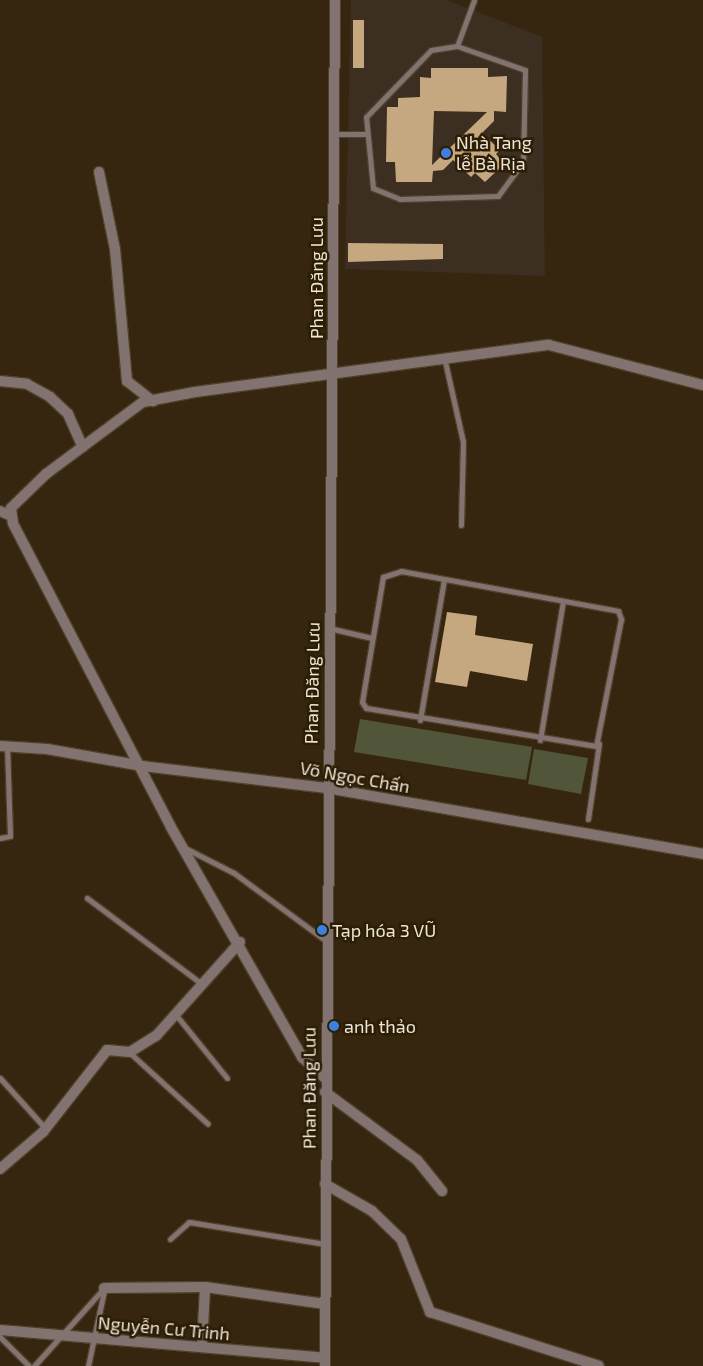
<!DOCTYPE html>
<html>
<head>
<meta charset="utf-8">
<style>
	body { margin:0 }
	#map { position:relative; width:703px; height:1366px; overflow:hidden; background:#36260f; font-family:"Exo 2",sans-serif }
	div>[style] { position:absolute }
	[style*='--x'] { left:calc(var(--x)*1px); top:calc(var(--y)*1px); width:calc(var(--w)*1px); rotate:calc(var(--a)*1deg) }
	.commercial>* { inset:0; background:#3c2e21 }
	.green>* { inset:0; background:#51553a }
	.building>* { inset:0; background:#c5a87f }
	.roads { filter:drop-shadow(1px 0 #50412b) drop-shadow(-1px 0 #50412b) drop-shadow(0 1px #50412b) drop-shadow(0 -1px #50412b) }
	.service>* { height:5px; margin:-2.5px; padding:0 2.5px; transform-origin:2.5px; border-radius:2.5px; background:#827370 }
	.minor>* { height:10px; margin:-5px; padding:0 5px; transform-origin:5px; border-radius:5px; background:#827370 }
	.tertiary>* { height:10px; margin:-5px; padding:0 5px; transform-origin:5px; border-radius:5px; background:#827370 }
	.dots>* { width:14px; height:14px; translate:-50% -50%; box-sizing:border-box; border:2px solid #2c1d05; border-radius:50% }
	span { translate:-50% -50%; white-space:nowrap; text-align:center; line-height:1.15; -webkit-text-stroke:5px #2c1d05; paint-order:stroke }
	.poi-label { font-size:18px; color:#efe5d7 }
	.left { translate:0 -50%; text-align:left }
	.street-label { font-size:18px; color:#efe5d7 }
</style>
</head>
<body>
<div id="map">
	<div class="commercial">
		<i style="clip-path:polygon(351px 0,447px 0,542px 37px,545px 276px,345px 269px)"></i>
	</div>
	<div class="green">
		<i style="clip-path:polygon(360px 719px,532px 747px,526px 780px,354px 752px)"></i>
		<i style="clip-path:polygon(534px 749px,588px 758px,581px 794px,528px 784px)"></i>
	</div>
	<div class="building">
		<i style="clip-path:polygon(353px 20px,364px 20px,364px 68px,353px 68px)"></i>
		<i style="clip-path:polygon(evenodd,431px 68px,488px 68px,488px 77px,507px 76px,506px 112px,494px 111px,494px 121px,482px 133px,500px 150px,496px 154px,504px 164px,485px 182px,475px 173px,471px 177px,453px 160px,443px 170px,433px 171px,432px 182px,396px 182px,395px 162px,386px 162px,387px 107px,398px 107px,398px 98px,420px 97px,420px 77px,431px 78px,431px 68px,434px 111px,487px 112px,432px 165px,434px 111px)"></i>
		<i style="clip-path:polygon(348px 243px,443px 244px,443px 259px,348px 262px)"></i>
		<i style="clip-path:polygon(447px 612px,477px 616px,475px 635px,533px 644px,527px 681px,470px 671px,467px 687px,435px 682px)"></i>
	</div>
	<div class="roads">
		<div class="service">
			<i style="--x:457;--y:46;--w:72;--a:19.4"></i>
			<i style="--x:525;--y:70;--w:92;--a:91.2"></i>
			<i style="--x:523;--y:162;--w:42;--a:126.3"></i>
			<i style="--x:498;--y:196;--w:98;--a:178.2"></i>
			<i style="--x:400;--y:199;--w:29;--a:-158"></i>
			<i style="--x:373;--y:188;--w:71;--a:-95.6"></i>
			<i style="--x:366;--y:117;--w:93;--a:-45.9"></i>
			<i style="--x:431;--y:50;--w:26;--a:-9"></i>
			<i style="--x:457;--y:46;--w:49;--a:-69.7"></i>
			<i style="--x:334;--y:134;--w:33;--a:0"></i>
			<i style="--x:444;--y:357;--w:87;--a:77.4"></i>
			<i style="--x:463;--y:442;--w:83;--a:91.4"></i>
			<i style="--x:401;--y:571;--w:221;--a:10.4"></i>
			<i style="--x:618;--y:611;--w:9;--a:69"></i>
			<i style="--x:621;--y:619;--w:129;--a:101.1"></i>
			<i style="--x:596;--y:746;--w:233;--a:-170.6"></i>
			<i style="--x:366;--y:708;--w:7;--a:-124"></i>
			<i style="--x:362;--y:702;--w:127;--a:-80.5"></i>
			<i style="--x:383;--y:577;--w:19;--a:-18"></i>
			<i style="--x:329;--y:628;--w:44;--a:13.1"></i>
			<i style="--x:420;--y:720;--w:143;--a:-80.3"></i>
			<i style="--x:540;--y:740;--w:141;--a:-80.6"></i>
			<i style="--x:588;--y:819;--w:76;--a:-81.7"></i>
			<i style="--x:0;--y:838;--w:10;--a:-11"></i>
			<i style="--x:10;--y:836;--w:90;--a:-91.9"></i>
			<i style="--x:185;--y:848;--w:55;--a:27"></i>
			<i style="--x:234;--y:873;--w:113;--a:36.4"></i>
			<i style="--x:87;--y:898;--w:144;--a:36.8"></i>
			<i style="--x:176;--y:1015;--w:81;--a:51"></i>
			<i style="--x:130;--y:1053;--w:105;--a:42.3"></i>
			<i style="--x:0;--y:1078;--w:67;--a:48"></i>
			<i style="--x:170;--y:1239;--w:25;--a:-42"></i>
			<i style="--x:189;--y:1222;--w:138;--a:9.2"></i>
			<i style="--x:0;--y:1337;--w:41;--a:45"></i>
			<i style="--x:34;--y:1366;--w:105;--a:-48.1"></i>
			<i style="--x:88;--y:1366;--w:77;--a:-78"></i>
		</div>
		<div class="minor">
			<i style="--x:99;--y:172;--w:79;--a:78.3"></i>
			<i style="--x:115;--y:249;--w:133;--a:84.8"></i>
			<i style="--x:127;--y:381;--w:33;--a:38"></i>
			<i style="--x:0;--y:381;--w:27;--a:6"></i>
			<i style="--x:27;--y:384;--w:26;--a:29"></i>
			<i style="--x:50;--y:397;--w:25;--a:43"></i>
			<i style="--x:68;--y:414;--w:36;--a:66"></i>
			<i style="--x:0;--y:511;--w:13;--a:23"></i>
			<i style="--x:325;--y:1078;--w:31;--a:-138"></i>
			<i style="--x:302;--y:1057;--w:265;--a:-119.7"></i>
			<i style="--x:171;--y:827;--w:343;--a:-117.5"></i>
			<i style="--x:13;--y:523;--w:15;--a:-98"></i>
			<i style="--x:11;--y:508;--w:49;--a:-44.2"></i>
			<i style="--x:46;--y:474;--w:121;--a:-36.6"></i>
			<i style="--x:143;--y:402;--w:53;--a:-10.9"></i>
			<i style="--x:195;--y:392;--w:357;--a:-7.6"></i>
			<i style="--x:549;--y:345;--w:159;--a:14.6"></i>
			<i style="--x:325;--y:1092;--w:114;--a:36.5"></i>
			<i style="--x:417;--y:1160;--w:40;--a:51"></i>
			<i style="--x:0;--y:1169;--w:57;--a:-40.7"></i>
			<i style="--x:43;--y:1132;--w:104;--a:-52"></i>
			<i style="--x:107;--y:1050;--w:23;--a:5"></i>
			<i style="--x:130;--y:1052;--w:31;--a:-32"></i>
			<i style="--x:156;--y:1036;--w:126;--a:-48.2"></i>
			<i style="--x:325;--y:1184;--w:54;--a:29.9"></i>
			<i style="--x:372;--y:1211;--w:40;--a:44"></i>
			<i style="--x:401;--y:1239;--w:79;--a:68.3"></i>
			<i style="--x:430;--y:1312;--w:177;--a:17.7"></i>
			<i style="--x:104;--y:1288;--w:101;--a:-0.6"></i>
			<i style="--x:205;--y:1287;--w:121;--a:8.1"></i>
			<i style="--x:0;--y:1330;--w:326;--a:4.9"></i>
			<i style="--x:202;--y:1347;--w:60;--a:-87.1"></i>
		</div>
		<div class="tertiary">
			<i style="--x:0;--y:746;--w:47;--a:3.7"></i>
			<i style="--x:47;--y:749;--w:97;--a:10.1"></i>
			<i style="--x:142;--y:766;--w:185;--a:6.8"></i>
			<i style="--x:326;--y:788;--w:383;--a:9.9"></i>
			<i style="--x:325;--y:1366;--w:1366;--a:-89.58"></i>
		</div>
	</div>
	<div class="dots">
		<i style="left:446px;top:153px;background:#3f7fe0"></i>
		<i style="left:322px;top:930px;background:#3f7fe0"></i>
		<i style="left:334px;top:1026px;background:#3f7fe0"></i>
	</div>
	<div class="poi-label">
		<span class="left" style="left:456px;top:153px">Nhà Tang<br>lễ Bà Rịa</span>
		<span class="left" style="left:332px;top:930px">Tạp hóa 3 VŨ</span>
		<span class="left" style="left:344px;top:1026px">anh thảo</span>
	</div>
	<div class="street-label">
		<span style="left:316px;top:278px;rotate:-90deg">Phan Đăng Lưu</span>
		<span style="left:312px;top:683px;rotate:-89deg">Phan Đăng Lưu</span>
		<span style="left:355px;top:777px;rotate:10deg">Võ Ngọc Chấn</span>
		<span style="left:309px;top:1088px;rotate:-90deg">Phan Đăng Lưu</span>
		<span style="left:164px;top:1328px;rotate:5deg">Nguyễn Cư Trinh</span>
	</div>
</div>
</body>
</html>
